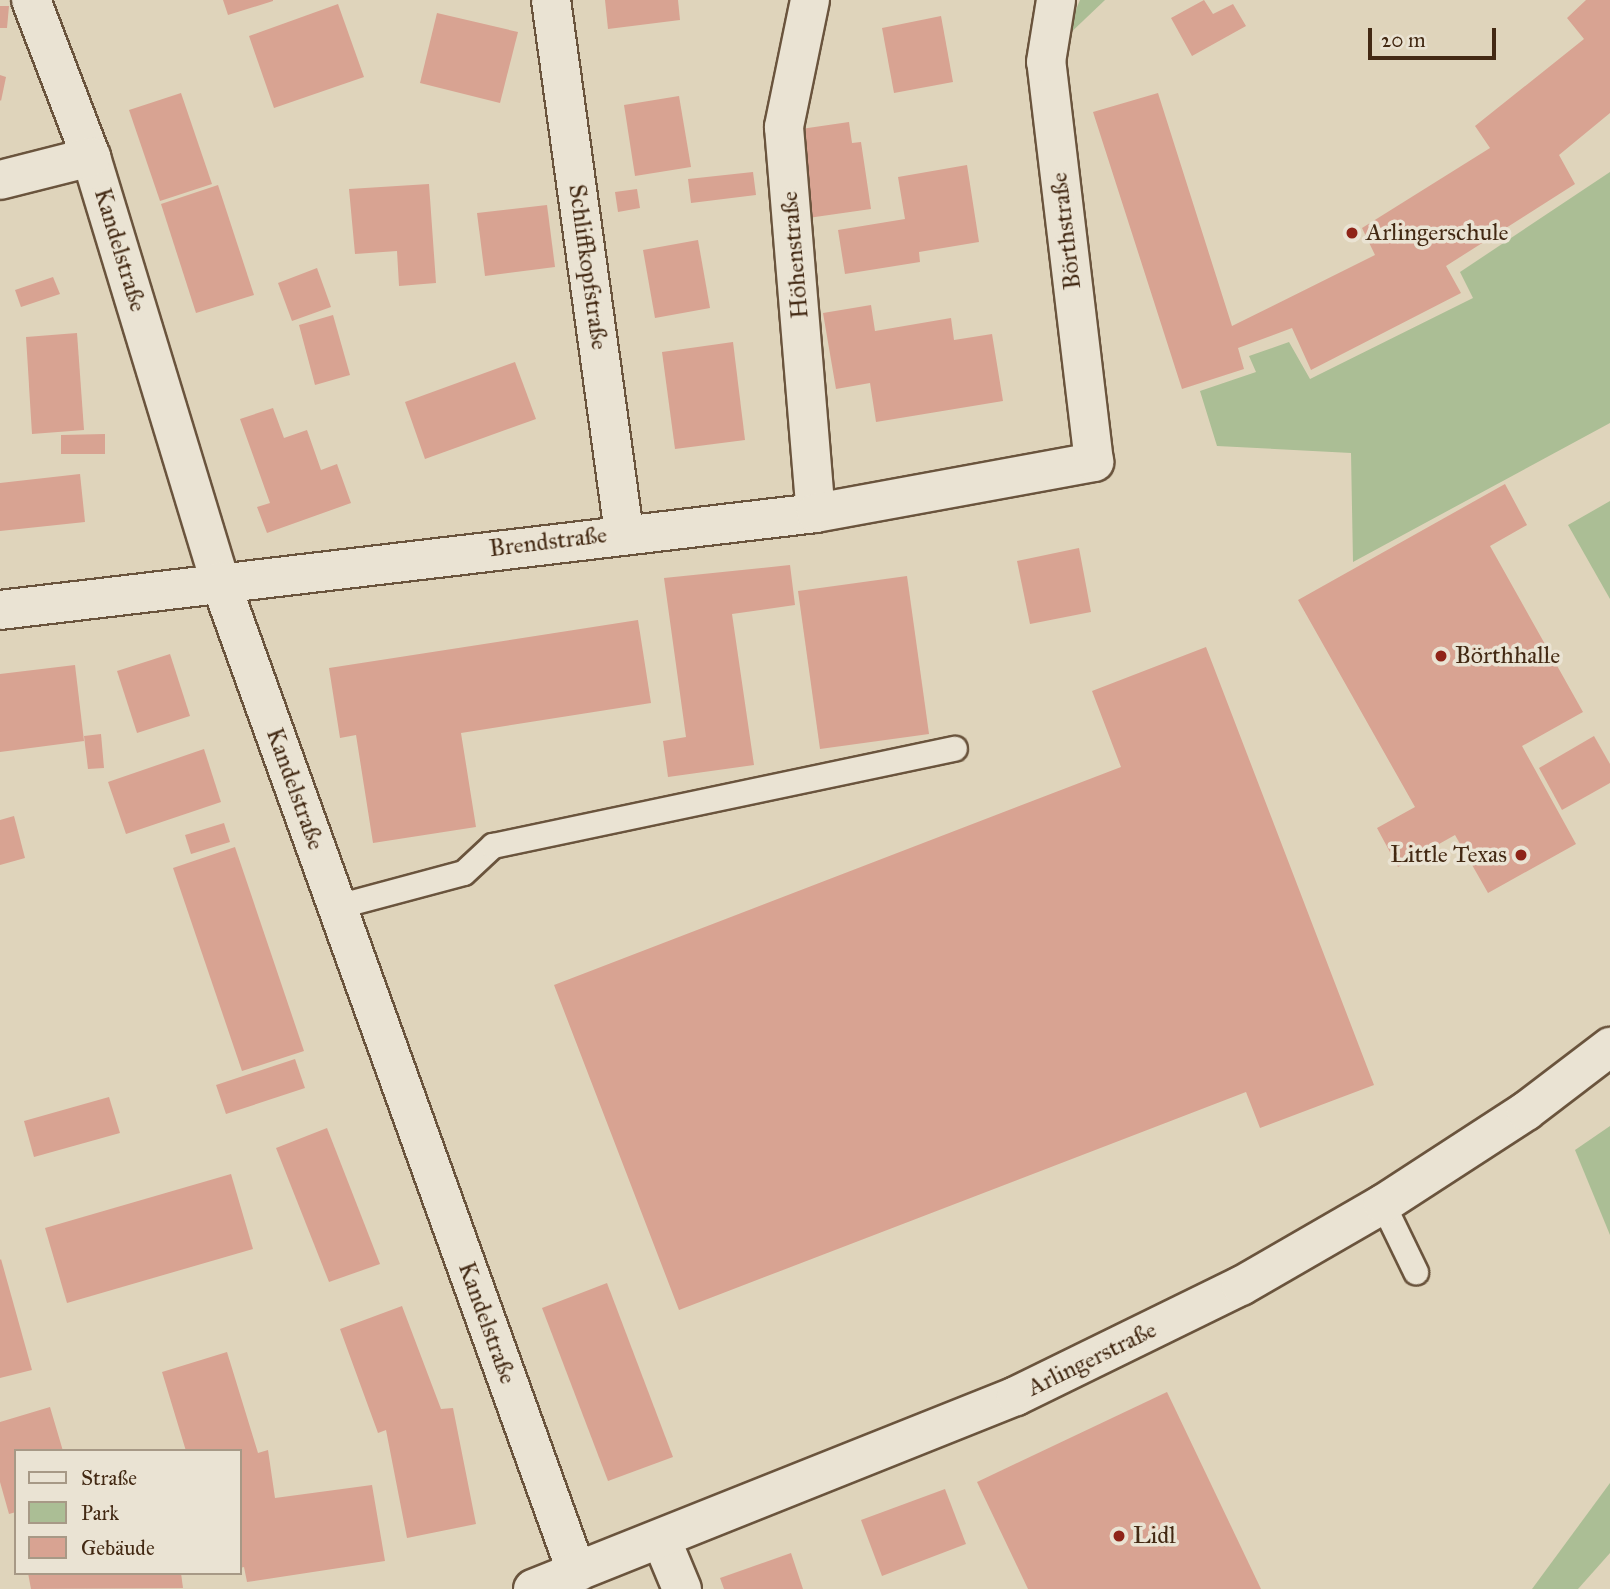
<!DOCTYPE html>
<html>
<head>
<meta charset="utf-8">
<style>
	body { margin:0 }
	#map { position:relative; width:1610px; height:1589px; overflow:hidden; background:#dfd4bb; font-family:"IM FELL Great Primer",serif }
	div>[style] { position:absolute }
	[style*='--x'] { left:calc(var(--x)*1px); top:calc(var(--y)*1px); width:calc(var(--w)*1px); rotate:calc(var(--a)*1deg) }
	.green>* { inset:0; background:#abbe95 }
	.building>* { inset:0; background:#d8a392 }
	.roads { filter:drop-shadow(2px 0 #6a543d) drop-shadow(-2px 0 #6a543d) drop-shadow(0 2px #6a543d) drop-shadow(0 -2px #6a543d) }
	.lane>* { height:24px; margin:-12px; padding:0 12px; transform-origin:12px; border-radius:12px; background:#eae3d3 }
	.street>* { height:38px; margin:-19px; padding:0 19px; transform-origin:19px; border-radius:19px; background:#eae3d3 }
	.secondary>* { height:38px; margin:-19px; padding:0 19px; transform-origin:19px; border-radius:19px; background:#eae3d3 }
	.dots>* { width:19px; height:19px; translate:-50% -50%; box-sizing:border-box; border:4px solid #eae3d3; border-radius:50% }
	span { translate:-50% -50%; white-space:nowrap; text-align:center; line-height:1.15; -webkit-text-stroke:7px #eae3d3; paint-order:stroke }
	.street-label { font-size:24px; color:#432913 }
	.poi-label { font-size:24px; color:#432913 }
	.left { translate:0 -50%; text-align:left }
	.right { translate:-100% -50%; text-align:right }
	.legend { position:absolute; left:14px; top:1449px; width:228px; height:126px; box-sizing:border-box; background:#eae3d3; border:2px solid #a79986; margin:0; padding:9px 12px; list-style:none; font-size:21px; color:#432913 }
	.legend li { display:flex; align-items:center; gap:14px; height:35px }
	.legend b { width:35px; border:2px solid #a79986 }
	.scale { position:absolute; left:1368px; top:28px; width:128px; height:32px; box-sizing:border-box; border:4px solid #432913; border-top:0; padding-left:9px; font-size:21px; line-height:24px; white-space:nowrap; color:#432913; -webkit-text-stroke:5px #eae3d3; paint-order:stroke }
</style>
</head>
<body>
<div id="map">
	<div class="green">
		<i style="clip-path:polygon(1080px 0,1105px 0,1064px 39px)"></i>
		<i style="clip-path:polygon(1610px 172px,1610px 423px,1353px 562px,1351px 453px,1217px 446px,1200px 391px,1256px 372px,1249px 356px,1289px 342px,1310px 379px,1473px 298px,1460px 272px)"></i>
		<i style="clip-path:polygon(1610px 501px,1610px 599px,1568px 525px)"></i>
		<i style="clip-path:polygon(1610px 1126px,1610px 1235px,1575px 1150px)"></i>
		<i style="clip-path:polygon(1610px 1483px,1610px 1553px,1578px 1589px,1532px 1589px)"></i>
	</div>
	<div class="building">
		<i style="clip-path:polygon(223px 0,273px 0,273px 1px,228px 15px)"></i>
		<i style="clip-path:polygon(605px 0,678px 0,680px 20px,608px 29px)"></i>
		<i style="clip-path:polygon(1204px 0,1213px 14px,1233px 4px,1246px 26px,1192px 56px,1171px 18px)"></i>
		<i style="clip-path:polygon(1586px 0,1610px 0,1610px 113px,1559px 155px,1575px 184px,1446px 266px,1461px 293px,1311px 370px,1292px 328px,1238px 348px,1244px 369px,1182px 389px,1093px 112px,1158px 93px,1232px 326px,1375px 255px,1362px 228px,1490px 148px,1475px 126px,1584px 39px,1567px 18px)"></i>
		<i style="clip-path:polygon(338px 4px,364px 77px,274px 108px,249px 36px)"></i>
		<i style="clip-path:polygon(0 6px,9px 6px,7px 28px,0 28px)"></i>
		<i style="clip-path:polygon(437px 13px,518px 32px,500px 103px,420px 83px)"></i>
		<i style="clip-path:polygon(941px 16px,953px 82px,894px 93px,882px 28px)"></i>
		<i style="clip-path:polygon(0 75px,6px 77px,1px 101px,0 100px)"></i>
		<i style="clip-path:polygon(181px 93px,212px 184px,160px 201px,129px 110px)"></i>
		<i style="clip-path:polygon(679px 96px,691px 167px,635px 176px,624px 105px)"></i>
		<i style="clip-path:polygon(849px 122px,852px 143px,861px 142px,871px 209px,808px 218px,801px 129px)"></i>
		<i style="clip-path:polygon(967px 165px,979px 242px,919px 252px,920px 262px,845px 274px,838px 230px,905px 219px,898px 177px)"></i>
		<i style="clip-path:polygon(753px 172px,756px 195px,691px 203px,688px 179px)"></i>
		<i style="clip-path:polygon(429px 184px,436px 283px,399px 286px,397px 251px,355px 254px,349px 189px)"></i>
		<i style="clip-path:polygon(218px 185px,254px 295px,196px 313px,161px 204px)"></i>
		<i style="clip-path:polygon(637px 189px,640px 208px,618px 212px,615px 192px)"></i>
		<i style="clip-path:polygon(547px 205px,555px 267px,485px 276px,477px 213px)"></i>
		<i style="clip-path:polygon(698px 240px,710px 308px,655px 318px,643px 250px)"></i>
		<i style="clip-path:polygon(317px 268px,331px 307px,292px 321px,278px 283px)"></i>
		<i style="clip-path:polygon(53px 277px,60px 294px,21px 307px,15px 290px)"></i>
		<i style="clip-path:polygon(871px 305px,875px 331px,951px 318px,954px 340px,992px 334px,1003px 401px,876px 422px,870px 383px,836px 389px,823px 313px)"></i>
		<i style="clip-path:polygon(333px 315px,350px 375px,315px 385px,299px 325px)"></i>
		<i style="clip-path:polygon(77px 333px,84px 430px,32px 434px,26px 337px)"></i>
		<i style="clip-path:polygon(733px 342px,745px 440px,675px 449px,662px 352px)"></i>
		<i style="clip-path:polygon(515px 362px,536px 419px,425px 459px,405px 402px)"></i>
		<i style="clip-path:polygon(273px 408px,284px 438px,307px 430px,321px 470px,337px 464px,351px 503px,267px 533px,257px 507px,270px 503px,240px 419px)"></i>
		<i style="clip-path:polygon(105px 434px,105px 454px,61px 454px,61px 435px)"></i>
		<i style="clip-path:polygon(80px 474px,85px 522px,0 531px,0 483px)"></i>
		<i style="clip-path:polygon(1505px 484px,1527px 525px,1490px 546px,1583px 712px,1522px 746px,1576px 844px,1488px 893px,1455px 835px,1398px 867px,1377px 828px,1415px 807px,1298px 600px)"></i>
		<i style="clip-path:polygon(1079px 548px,1091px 612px,1030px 624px,1017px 561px)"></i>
		<i style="clip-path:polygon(790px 565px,795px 605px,732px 614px,754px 765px,668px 777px,663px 741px,686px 737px,664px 578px)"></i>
		<i style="clip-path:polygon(907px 576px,929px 734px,820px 749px,798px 591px)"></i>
		<i style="clip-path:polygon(638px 620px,651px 703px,461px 733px,476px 827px,373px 843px,356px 735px,340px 738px,329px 668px)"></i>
		<i style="clip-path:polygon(1206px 647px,1374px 1085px,1260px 1128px,1246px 1092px,679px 1310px,554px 985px,1121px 767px,1092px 691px)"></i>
		<i style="clip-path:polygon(170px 654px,190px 716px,137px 733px,117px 671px)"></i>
		<i style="clip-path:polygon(75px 665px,84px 741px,0 752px,0 674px)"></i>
		<i style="clip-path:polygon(101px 734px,104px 768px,88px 769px,84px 736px)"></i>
		<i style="clip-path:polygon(1594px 736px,1610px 764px,1610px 783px,1562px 810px,1539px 768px)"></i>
		<i style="clip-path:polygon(204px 749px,221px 802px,126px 834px,108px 782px)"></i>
		<i style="clip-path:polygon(14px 816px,25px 858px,0 865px,0 820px)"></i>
		<i style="clip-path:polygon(224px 823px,230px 842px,191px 854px,185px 835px)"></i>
		<i style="clip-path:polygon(235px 847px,304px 1051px,242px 1071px,173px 868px)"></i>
		<i style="clip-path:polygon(295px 1059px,305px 1088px,226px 1114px,216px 1085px)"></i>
		<i style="clip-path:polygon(109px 1097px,120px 1133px,34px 1157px,24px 1121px)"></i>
		<i style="clip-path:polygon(327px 1128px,380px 1264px,329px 1282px,276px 1148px)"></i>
		<i style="clip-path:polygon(231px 1174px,253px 1249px,67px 1303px,45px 1228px)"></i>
		<i style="clip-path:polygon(1px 1259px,32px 1370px,0 1378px,0 1260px)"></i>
		<i style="clip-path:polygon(607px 1283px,673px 1457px,608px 1481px,542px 1308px)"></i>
		<i style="clip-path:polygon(402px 1306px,441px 1409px,453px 1408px,476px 1524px,407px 1538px,386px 1430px,378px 1433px,340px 1329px)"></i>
		<i style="clip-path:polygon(227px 1352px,258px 1453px,268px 1450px,275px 1498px,372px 1485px,385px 1561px,247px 1582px,244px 1567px,240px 1568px,240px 1451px,186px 1451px,162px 1372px)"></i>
		<i style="clip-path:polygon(1167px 1392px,1261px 1589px,1028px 1589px,977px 1482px)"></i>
		<i style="clip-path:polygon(50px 1407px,63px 1451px,16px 1451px,16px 1512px,9px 1514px,0 1482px,0 1422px)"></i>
		<i style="clip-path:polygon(945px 1489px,966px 1544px,882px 1576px,861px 1520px)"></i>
		<i style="clip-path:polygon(791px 1553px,803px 1589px,724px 1589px,720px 1578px)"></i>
		<i style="clip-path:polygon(28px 1573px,181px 1573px,183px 1588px,31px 1589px)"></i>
	</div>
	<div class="roads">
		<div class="lane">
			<i style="--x:337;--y:907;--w:131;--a:-15"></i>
			<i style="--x:464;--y:873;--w:40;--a:-43"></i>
			<i style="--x:493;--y:846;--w:472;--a:-11.9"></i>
			<i style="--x:1383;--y:1204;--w:76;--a:64.1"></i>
		</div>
		<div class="street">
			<i style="--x:31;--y:0;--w:168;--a:69.1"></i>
			<i style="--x:91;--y:157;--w:443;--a:73.1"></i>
			<i style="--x:220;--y:581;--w:1054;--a:70.21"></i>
			<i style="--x:551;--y:0;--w:538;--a:82.2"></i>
			<i style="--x:810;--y:0;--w:130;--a:101.6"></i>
			<i style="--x:784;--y:127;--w:387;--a:85.3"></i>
			<i style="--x:0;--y:180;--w:94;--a:-14.2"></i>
			<i style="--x:0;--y:610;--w:822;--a:-6.78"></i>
			<i style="--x:816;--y:513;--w:283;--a:-10.4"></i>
			<i style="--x:1094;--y:462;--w:403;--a:-96.8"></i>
			<i style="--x:1046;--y:62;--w:63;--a:-80.8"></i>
			<i style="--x:662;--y:1541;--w:52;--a:67.4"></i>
		</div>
		<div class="secondary">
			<i style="--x:533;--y:1589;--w:520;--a:-21.78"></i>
			<i style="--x:1016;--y:1396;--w:250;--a:-26.1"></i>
			<i style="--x:1241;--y:1286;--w:164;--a:-30"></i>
			<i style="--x:1383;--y:1204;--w:171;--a:-33"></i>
			<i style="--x:1526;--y:1111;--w:106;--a:-37.3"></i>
		</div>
	</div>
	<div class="dots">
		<i style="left:1352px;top:233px;background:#8f2418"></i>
		<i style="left:1441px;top:656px;background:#8f2418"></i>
		<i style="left:1521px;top:855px;background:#8f2418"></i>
		<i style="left:1119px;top:1536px;background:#8f2418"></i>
	</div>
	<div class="street-label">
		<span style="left:1066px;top:231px;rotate:-97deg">Börthstraße</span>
		<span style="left:120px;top:250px;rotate:73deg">Kandelstraße</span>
		<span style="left:795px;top:255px;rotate:-95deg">Höhenstraße</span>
		<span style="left:588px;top:267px;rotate:82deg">Schliffkopfstraße</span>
		<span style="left:548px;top:542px;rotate:-7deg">Brendstraße</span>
		<span style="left:295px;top:789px;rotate:70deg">Kandelstraße</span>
		<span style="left:487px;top:1323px;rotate:70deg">Kandelstraße</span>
		<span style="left:1092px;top:1359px;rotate:-26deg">Arlingerstraße</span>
	</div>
	<div class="poi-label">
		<span class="left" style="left:1366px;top:233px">Arlingerschule</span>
		<span class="left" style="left:1455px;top:656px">Börthhalle</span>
		<span class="right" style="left:1507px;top:855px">Little Texas</span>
		<span class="left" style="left:1133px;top:1536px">Lidl</span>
	</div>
	<ul class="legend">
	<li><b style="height:9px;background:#eae3d3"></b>Straße</li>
	<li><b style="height:19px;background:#abbe95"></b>Park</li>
	<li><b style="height:19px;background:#d8a392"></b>Gebäude</li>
	</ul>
	<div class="scale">20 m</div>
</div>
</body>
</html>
